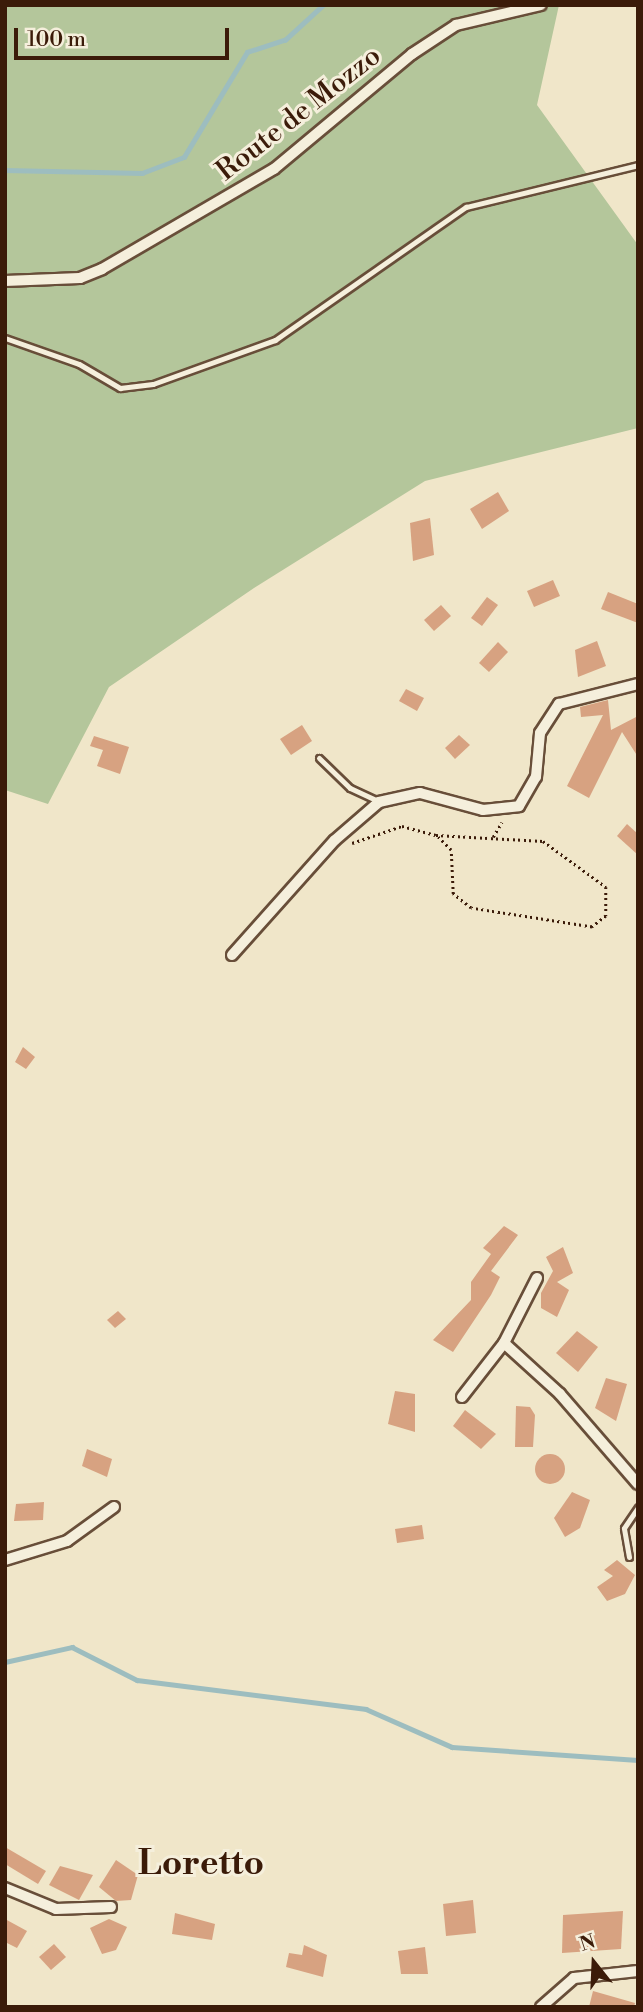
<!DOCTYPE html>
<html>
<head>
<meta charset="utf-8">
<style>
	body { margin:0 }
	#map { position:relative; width:643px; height:2012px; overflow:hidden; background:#f0e6c9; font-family:"Libre Bodoni",serif }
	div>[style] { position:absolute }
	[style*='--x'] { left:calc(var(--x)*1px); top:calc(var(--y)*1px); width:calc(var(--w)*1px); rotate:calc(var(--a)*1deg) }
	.green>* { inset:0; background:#b4c69b }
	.stream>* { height:4.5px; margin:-2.25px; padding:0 2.25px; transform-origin:2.25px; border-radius:2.25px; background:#9dbdbf }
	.building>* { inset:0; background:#d7a281 }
	.round { border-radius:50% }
	.path>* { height:2.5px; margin-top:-1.25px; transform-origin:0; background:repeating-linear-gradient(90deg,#3b1b09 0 2px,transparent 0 5.5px) }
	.roads { filter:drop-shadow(2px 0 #684e39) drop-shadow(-2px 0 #684e39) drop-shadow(0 2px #684e39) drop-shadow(0 -2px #684e39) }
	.service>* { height:5px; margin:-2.5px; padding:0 2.5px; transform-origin:2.5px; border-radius:2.5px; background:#f5efdc }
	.minor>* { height:10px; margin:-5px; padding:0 5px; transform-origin:5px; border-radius:5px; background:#f5efdc }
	span { translate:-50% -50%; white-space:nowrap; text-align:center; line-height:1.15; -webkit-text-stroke:6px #f5efdc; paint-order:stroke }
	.street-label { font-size:28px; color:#3b1b09 }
	.district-label { font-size:35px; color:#3b1b09; font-weight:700 }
	.frame { position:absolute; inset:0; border:7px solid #3b1b09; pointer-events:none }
	.north { position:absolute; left:559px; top:1928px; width:70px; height:70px; -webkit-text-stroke:5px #f5efdc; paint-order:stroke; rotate:342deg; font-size:19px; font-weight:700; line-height:28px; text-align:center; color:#3b1b09 }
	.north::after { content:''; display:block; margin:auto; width:24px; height:32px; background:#3b1b09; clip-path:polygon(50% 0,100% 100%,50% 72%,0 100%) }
	.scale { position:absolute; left:14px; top:28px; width:215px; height:32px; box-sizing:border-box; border:4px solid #3b1b09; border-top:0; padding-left:9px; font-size:21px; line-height:24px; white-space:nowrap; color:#3b1b09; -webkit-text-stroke:5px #f5efdc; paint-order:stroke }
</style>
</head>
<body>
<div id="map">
	<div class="green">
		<i style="clip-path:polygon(5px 5px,559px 5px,537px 105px,638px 245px,638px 428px,425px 481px,254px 588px,109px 687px,48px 804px,5px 790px)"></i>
	</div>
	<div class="stream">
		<i style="--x:5;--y:170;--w:137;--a:1.3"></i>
		<i style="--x:142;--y:173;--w:45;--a:-20.9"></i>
		<i style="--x:184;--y:157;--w:122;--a:-59"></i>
		<i style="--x:247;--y:52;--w:40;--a:-18"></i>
		<i style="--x:285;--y:40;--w:52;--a:-42.6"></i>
		<i style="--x:5;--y:1662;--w:69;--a:-12.6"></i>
		<i style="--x:72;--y:1647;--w:73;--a:26.9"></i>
		<i style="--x:137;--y:1680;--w:231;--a:7.2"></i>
		<i style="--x:366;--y:1709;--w:94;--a:23.8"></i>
		<i style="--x:452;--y:1747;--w:186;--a:4"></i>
	</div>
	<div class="building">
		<i style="clip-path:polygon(498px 492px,509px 511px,482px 529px,470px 509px)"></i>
		<i style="clip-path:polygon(430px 518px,434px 555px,413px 561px,410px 523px)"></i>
		<i style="clip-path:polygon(553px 580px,560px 596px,534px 607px,527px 591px)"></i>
		<i style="clip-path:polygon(608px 592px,638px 604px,638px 623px,601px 609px)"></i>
		<i style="clip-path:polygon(487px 597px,498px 605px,482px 626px,471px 618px)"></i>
		<i style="clip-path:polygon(441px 605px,451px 616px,434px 631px,424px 620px)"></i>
		<i style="clip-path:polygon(597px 641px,606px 666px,578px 677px,575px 650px)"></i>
		<i style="clip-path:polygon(498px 642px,508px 652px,489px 672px,479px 663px)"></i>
		<i style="clip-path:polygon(406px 689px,424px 698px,417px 711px,399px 701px)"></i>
		<i style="clip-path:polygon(608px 700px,611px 730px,638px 716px,638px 757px,622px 732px,589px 798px,567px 786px,603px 715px,581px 717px,580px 707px)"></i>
		<i style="clip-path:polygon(302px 725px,312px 741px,291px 755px,280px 739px)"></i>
		<i style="clip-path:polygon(459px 735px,470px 745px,455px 759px,445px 748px)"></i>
		<i style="clip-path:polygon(94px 736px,129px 747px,120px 774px,97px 766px,103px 750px,90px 746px)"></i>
		<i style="clip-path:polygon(627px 824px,638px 834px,638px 855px,617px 836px)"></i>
		<i style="clip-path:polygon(23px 1047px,35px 1057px,26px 1069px,15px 1062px)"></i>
		<i style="clip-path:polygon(504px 1226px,518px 1235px,491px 1271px,500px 1277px,491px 1295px,453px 1352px,433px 1340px,471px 1300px,471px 1282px,491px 1254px,483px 1248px)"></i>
		<i style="clip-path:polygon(563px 1247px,573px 1273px,557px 1282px,569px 1290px,557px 1317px,541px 1308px,541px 1293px,553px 1271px,546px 1257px)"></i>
		<i style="clip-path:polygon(118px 1311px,126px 1319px,115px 1328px,107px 1320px)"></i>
		<i style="clip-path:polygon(577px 1331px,598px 1347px,578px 1372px,556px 1353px)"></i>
		<i style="clip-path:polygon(606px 1378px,627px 1384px,616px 1421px,595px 1408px)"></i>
		<i style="clip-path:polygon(395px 1391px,415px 1394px,415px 1432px,388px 1424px)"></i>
		<i style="clip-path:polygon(516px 1406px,530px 1407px,535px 1415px,533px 1447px,515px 1447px)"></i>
		<i style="clip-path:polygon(465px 1410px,496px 1434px,481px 1449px,453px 1426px)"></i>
		<i style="clip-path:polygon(87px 1449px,112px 1459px,107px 1477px,82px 1466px)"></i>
		<i class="round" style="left:535px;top:1454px;width:30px;height:30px"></i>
		<i style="clip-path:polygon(572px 1492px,590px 1500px,580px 1528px,565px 1537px,554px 1518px)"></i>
		<i style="clip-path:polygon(44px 1502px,43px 1520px,14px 1521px,16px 1504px)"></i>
		<i style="clip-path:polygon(422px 1525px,424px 1539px,397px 1543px,395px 1529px)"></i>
		<i style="clip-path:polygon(617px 1560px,635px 1575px,625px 1594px,607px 1601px,597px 1587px,613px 1576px,604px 1570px)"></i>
		<i style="clip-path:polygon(5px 1847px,46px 1871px,38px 1884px,5px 1864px)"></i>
		<i style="clip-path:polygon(116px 1860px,138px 1875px,131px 1900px,116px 1901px,99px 1887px)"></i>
		<i style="clip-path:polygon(60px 1866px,93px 1875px,79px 1900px,49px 1885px)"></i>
		<i style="clip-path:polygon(473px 1900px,476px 1933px,446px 1936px,443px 1904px)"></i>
		<i style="clip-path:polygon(623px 1911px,621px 1949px,562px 1953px,563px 1915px)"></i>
		<i style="clip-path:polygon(175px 1913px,215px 1924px,212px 1940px,172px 1934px)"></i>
		<i style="clip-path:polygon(5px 1919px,27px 1931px,17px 1948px,5px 1942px)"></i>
		<i style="clip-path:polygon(109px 1919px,127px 1927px,116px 1950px,102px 1954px,90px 1928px)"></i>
		<i style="clip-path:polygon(54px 1944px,66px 1957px,51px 1970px,39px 1957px)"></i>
		<i style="clip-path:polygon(304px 1945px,327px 1955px,323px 1977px,286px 1967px,289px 1953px,302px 1955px)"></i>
		<i style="clip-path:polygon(425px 1947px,428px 1974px,401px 1974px,398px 1951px)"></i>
		<i style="clip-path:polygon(593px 1991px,635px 2003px,634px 2007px,589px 2007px)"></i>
	</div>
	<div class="path">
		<i style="--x:493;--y:837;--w:17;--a:-59"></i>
		<i style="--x:352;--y:843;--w:53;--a:-18.8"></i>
		<i style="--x:402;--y:826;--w:35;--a:15"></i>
		<i style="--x:436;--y:835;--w:107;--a:3.2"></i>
		<i style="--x:543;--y:841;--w:78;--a:36.1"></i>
		<i style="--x:606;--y:887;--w:29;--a:90"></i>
		<i style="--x:606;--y:916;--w:18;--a:142"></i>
		<i style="--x:592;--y:927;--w:122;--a:-171.1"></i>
		<i style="--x:471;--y:908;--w:23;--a:-142"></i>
		<i style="--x:453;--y:894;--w:44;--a:-92.6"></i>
		<i style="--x:451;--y:850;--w:21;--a:-135"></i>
	</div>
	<div class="roads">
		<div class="service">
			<i style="--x:5;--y:338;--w:78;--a:19.4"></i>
			<i style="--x:79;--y:364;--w:48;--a:30.3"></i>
			<i style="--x:120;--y:388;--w:33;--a:-7"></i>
			<i style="--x:153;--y:384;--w:130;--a:-19.8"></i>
			<i style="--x:275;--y:340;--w:233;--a:-34.9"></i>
			<i style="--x:466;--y:207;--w:177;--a:-13.7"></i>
			<i style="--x:319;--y:758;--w:43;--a:44.1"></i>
			<i style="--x:350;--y:788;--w:31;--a:25"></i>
			<i style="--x:629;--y:1557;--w:29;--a:-100"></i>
			<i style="--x:624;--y:1528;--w:25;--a:-56"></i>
		</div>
		<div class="minor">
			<i style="--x:5;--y:281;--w:75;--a:-2.3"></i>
			<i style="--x:80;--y:278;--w:24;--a:-22"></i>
			<i style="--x:102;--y:269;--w:199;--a:-30.2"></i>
			<i style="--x:274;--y:169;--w:180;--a:-39.8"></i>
			<i style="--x:412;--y:54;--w:53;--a:-33.4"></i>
			<i style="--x:456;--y:25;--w:87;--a:-13.2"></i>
			<i style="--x:232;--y:955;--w:154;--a:-48.2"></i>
			<i style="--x:335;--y:840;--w:58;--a:-40.8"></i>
			<i style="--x:379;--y:802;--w:42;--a:-12.4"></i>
			<i style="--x:420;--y:793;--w:65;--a:15.1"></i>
			<i style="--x:483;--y:810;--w:36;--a:-6"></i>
			<i style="--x:519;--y:806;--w:34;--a:-60"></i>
			<i style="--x:536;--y:777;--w:44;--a:-84.8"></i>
			<i style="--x:540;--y:733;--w:35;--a:-57"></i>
			<i style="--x:559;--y:704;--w:81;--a:-14.2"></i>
			<i style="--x:504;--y:1343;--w:73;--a:-63.1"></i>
			<i style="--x:462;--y:1397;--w:68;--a:-52.1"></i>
			<i style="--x:504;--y:1343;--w:76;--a:42.3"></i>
			<i style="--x:560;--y:1394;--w:119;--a:49.1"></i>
			<i style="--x:5;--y:1560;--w:65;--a:-17"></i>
			<i style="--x:67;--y:1541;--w:58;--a:-35.9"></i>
			<i style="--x:5;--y:1888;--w:55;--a:22.4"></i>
			<i style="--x:56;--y:1909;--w:55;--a:-2.1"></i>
			<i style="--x:541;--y:2007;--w:44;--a:-41.3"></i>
			<i style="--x:574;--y:1978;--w:64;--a:-6.2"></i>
		</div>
	</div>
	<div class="street-label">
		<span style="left:299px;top:114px;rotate:-38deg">Route de Mozzo</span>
	</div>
	<div class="district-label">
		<span style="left:201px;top:1864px">Loretto</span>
	</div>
	<div class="frame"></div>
	<div class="north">N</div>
	<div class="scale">100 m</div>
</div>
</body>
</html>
